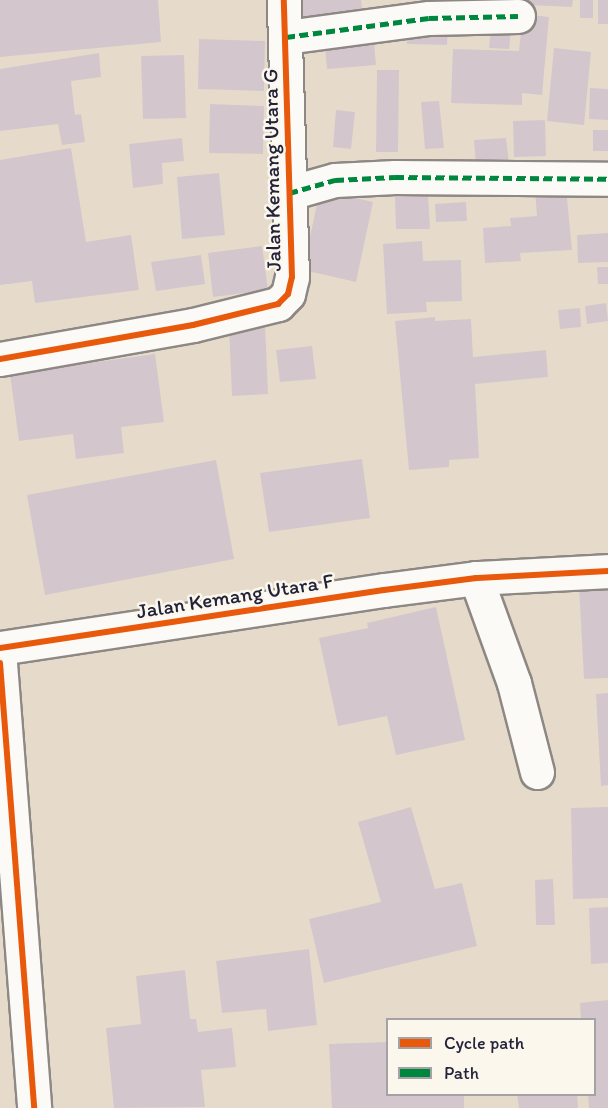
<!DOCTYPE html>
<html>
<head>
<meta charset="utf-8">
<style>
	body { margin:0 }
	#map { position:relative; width:608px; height:1108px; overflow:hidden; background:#e6dbcb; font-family:Itim,sans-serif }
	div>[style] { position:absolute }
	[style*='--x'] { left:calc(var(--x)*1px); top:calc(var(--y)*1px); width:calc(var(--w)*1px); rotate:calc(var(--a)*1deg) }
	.building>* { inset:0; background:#d3c7cd }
	.roads { filter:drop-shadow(2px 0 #8d8884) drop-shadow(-2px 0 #8d8884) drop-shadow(0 2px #8d8884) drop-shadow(0 -2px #8d8884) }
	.minor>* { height:33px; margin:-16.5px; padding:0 16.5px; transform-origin:16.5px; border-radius:16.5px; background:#fbfaf7 }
	.quiet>* { height:4.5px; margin-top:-2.25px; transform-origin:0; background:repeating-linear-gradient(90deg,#00873e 0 9px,transparent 0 13.5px) }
	.cycleway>* { height:6px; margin:-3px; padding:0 3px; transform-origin:3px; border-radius:3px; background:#e8590c }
	span { translate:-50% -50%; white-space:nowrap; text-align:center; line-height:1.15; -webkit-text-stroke:5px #fbf7ec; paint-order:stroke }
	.street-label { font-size:21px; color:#22223b }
	.legend { position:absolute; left:386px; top:1018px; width:210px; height:78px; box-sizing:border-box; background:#fbf7ec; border:2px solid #a4a2a5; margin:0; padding:8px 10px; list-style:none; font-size:18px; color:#22223b }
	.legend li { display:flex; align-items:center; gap:12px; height:30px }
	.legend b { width:30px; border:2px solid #a4a2a5 }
</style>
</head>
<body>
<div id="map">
	<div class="building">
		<i style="clip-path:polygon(0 0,158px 0,161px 42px,0 57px)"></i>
		<i style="clip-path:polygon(297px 0,361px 0,363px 19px,300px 26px)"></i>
		<i style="clip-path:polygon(529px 0,573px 0,572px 7px,529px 5px)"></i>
		<i style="clip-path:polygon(580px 0,593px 0,593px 18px,580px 18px)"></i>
		<i style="clip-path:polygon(598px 0,608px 0,608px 24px,598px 24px)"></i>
		<i style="clip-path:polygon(523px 14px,549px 17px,542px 95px,522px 93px,522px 105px,451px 103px,453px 49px,519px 51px)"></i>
		<i style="clip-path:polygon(492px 19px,512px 20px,509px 49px,489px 48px)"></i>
		<i style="clip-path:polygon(408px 22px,448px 23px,447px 45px,407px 44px)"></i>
		<i style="clip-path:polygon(373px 31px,376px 65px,327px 69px,324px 35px)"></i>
		<i style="clip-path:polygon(199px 39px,265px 41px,264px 91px,198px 89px)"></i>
		<i style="clip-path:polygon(554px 48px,591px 52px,584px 125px,547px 121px)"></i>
		<i style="clip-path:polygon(99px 53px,101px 77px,71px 81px,75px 115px,81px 114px,85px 142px,62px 145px,58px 124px,0 131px,0 69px)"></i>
		<i style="clip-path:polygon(184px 55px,186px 118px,143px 119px,141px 56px)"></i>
		<i style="clip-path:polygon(377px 70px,399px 70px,398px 152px,376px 152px)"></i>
		<i style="clip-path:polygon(590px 88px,608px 89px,608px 120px,589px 119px)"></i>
		<i style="clip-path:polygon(439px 101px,444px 148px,425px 149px,421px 102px)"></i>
		<i style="clip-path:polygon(210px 104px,264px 106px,263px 154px,209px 153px)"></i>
		<i style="clip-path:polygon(336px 110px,355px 112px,351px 149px,333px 147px)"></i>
		<i style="clip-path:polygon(545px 120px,546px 156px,514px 157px,513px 121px)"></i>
		<i style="clip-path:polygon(593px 130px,608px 130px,608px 151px,593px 151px)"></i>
		<i style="clip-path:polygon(182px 138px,184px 161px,162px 163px,163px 184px,133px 188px,129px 144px)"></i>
		<i style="clip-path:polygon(506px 138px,509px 163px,476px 165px,474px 140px)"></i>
		<i style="clip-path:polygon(71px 148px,86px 242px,131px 235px,139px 290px,35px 303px,32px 281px,0 285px,0 160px)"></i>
		<i style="clip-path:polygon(219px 173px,225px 235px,182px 239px,177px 177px)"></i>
		<i style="clip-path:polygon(566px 188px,572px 250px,520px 253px,521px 261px,485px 263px,483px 228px,511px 226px,510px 218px,537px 216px,535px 190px)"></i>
		<i style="clip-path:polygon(320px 190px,373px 202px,356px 282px,303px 270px)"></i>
		<i style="clip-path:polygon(428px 194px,430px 229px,396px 229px,395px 195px)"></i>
		<i style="clip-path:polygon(466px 202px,467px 221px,436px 222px,435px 204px)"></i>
		<i style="clip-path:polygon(608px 233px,608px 262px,578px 263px,577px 235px)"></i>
		<i style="clip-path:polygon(422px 241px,423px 261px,461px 260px,462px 301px,426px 302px,427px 312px,387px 314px,383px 244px)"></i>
		<i style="clip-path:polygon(262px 246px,268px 290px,213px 297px,208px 253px)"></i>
		<i style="clip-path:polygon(201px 255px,205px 284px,156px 291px,151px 262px)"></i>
		<i style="clip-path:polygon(597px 267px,608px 267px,608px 284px,598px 284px)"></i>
		<i style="clip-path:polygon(606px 303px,608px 321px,587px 324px,585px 306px)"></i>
		<i style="clip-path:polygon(580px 308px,581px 327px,560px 329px,558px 310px)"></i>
		<i style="clip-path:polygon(435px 317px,435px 321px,471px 319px,473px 357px,546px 350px,548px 377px,475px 384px,479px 458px,449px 460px,449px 467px,409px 470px,395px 321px)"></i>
		<i style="clip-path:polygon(265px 325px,268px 394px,232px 396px,229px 327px)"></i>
		<i style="clip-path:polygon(312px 346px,316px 379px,280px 382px,276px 350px)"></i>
		<i style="clip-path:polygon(155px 354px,164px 422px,121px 427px,124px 453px,76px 459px,73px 434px,19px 441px,10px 374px)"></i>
		<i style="clip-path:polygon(362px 459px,370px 518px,269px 532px,260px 473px)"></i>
		<i style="clip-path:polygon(216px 460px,234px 559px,45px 595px,27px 495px)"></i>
		<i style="clip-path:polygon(579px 585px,608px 586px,608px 678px,584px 679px)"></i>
		<i style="clip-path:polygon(436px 607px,465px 740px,396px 755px,387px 716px,338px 726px,319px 638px,368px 628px,367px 623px)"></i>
		<i style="clip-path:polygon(608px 693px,608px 785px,601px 786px,596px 694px)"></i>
		<i style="clip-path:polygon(411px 807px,435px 889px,462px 883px,477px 946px,324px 983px,309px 919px,381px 902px,358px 822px)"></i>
		<i style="clip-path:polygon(608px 807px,608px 898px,573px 899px,571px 808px)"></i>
		<i style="clip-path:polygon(553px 879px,555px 925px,536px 925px,535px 880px)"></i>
		<i style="clip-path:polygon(608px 907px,608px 963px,591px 964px,589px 908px)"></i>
		<i style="clip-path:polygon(309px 949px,317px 1025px,268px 1031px,266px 1009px,222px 1013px,216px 961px)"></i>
		<i style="clip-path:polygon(185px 970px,190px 1019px,196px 1019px,198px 1032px,232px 1028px,236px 1067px,201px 1070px,205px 1107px,114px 1108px,106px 1028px,141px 1024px,136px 976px)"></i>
		<i style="clip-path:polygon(608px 1000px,608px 1108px,589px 1108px,588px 1094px,594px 1094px,594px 1020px,581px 1020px,580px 1003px)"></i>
		<i style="clip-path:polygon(388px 1042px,388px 1094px,464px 1094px,464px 1108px,332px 1108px,329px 1044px)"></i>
		<i style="clip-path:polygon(517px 1094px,577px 1094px,578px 1108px,519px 1108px)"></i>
	</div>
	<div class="roads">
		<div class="minor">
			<i style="--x:286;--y:37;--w:144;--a:-7.6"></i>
			<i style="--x:429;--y:18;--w:89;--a:-1.3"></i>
			<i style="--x:289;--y:193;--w:48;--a:-15.8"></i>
			<i style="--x:335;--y:180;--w:60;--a:-2.9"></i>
			<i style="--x:395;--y:177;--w:213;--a:0.5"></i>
			<i style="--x:0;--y:359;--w:196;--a:-10"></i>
			<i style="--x:193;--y:325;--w:88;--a:-13.9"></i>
			<i style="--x:278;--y:304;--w:14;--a:-45"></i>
			<i style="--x:288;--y:294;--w:17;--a:-77"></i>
			<i style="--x:292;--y:277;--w:277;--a:-91.7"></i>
			<i style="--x:476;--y:578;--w:112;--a:70.1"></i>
			<i style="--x:514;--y:683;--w:92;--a:75.5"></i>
			<i style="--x:0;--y:648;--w:388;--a:-8.6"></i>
			<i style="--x:384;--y:590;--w:93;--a:-7.4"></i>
			<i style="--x:476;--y:578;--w:132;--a:-3"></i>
			<i style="--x:0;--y:663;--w:446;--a:85.6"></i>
		</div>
	</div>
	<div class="quiet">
		<i style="--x:286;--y:37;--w:144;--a:-7.6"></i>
		<i style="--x:429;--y:18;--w:89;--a:-1.3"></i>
		<i style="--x:289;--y:193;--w:48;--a:-15.8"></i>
		<i style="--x:335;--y:180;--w:60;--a:-2.9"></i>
		<i style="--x:395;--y:177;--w:213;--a:0.5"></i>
	</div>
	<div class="cycleway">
		<i style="--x:0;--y:359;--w:196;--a:-10"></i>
		<i style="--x:193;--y:325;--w:88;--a:-13.9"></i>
		<i style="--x:278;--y:304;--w:14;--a:-45"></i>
		<i style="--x:288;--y:294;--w:17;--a:-77"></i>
		<i style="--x:292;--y:277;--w:277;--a:-91.7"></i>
		<i style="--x:0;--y:648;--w:388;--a:-8.6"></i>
		<i style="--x:384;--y:590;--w:93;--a:-7.4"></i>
		<i style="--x:476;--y:578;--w:132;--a:-3"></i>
		<i style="--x:0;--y:663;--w:446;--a:85.6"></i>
	</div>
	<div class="street-label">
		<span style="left:272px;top:170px;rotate:-91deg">Jalan Kemang Utara G</span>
		<span style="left:235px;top:596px;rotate:-9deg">Jalan Kemang Utara F</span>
	</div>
	<ul class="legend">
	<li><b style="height:8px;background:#e8590c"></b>Cycle path</li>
	<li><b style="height:8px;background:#00873e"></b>Path</li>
	</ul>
</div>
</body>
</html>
